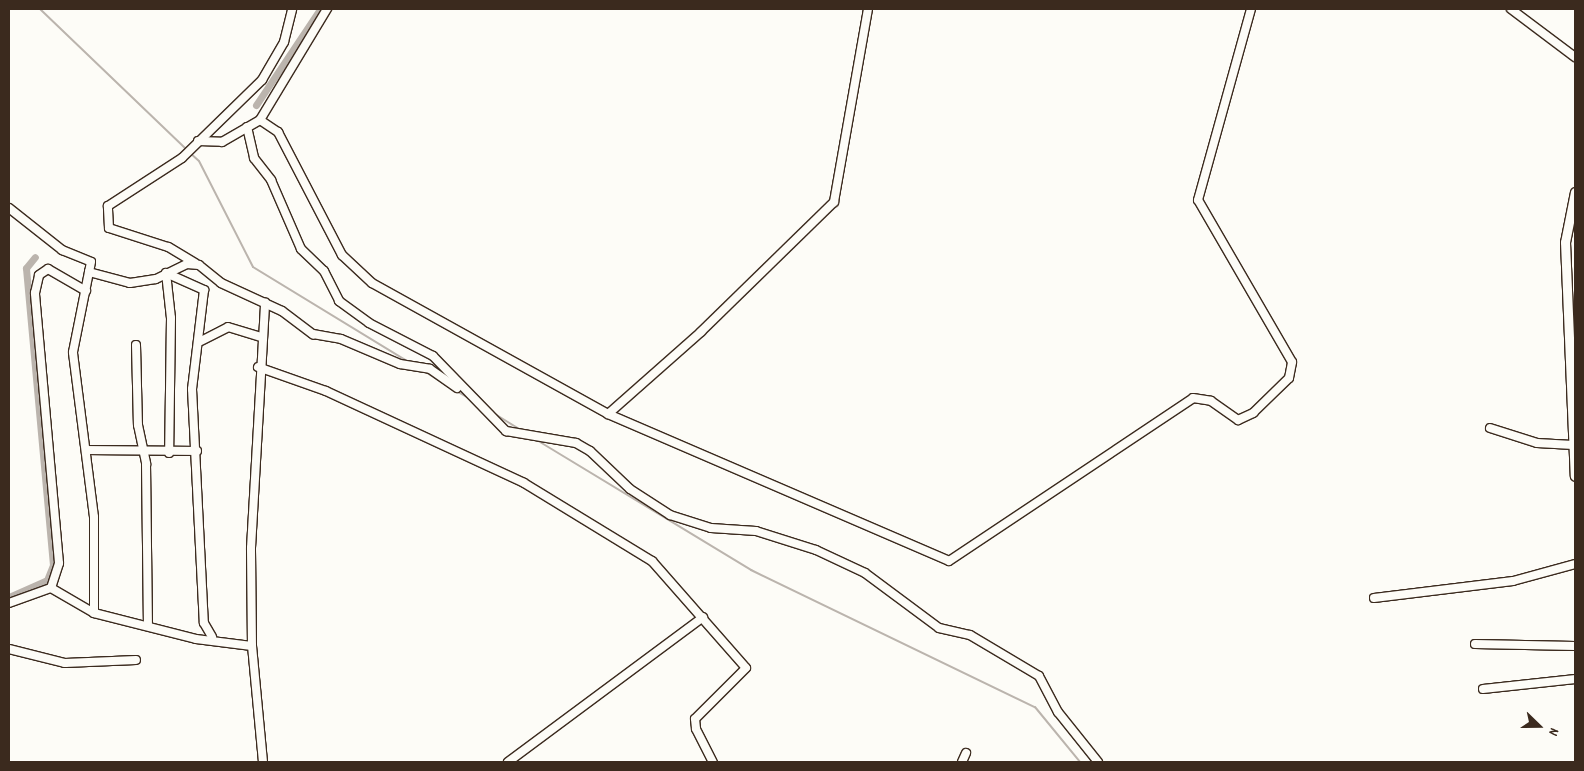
<!DOCTYPE html>
<html>
<head>
<meta charset="utf-8">
<style>
	body { margin:0 }
	#map { position:relative; width:1584px; height:771px; overflow:hidden; background:#fdfcf7; font-family:Dekko,sans-serif }
	div>[style] { position:absolute }
	[style*='--x'] { left:calc(var(--x)*1px); top:calc(var(--y)*1px); width:calc(var(--w)*1px); rotate:calc(var(--a)*1deg) }
	.stream>* { height:2px; margin:-1px; padding:0 1px; transform-origin:1px; border-radius:1px; background:#bbb4ad }
	.canal>* { height:7px; margin:-3.5px; padding:0 3.5px; transform-origin:3.5px; border-radius:3.5px; background:#bbb4ad }
	.roads { filter:drop-shadow(1px 0 #3b2a1e) drop-shadow(-1px 0 #3b2a1e) drop-shadow(0 1px #3b2a1e) drop-shadow(0 -1px #3b2a1e) }
	.minor>* { height:8px; margin:-4px; padding:0 4px; transform-origin:4px; border-radius:4px; background:#fdfcf7 }
	.tertiary>* { height:9px; margin:-4.5px; padding:0 4.5px; transform-origin:4.5px; border-radius:4.5px; background:#fdfcf7 }
	span { translate:-50% -50%; white-space:nowrap; text-align:center; line-height:1.15; -webkit-text-stroke:4px #fdfcf7; paint-order:stroke }
	.frame { position:absolute; inset:0; border:10px solid #3b2a1e; pointer-events:none }
	.north { position:absolute; left:1514px; top:701px; width:50px; height:50px; -webkit-text-stroke:4px #fdfcf7; paint-order:stroke; rotate:112deg; font-size:14px; font-weight:700; line-height:20px; text-align:center; color:#3b2a1e }
	.north::after { content:''; display:block; margin:auto; width:18px; height:22px; background:#3b2a1e; clip-path:polygon(50% 0,100% 100%,50% 72%,0 100%) }
</style>
</head>
<body>
<div id="map">
	<div class="stream">
		<i style="--x:40;--y:9;--w:202;--a:43.8"></i>
		<i style="--x:189;--y:152;--w:13;--a:42"></i>
		<i style="--x:199;--y:161;--w:119;--a:63"></i>
		<i style="--x:253;--y:267;--w:184;--a:31.4"></i>
		<i style="--x:424;--y:371;--w:26;--a:32"></i>
		<i style="--x:456;--y:391;--w:18;--a:29"></i>
		<i style="--x:495;--y:414;--w:31;--a:32"></i>
		<i style="--x:535;--y:439;--w:253;--a:31.2"></i>
		<i style="--x:751;--y:570;--w:315;--a:25.8"></i>
		<i style="--x:1035;--y:707;--w:71;--a:50.7"></i>
	</div>
	<div class="canal">
		<i style="--x:256;--y:105;--w:115;--a:-56.3"></i>
		<i style="--x:9;--y:597;--w:42;--a:-24.1"></i>
		<i style="--x:47;--y:580;--w:16;--a:-68"></i>
		<i style="--x:53;--y:565;--w:298;--a:-95.2"></i>
		<i style="--x:26;--y:268;--w:14;--a:-51"></i>
	</div>
	<div class="roads">
		<div class="minor">
			<i style="--x:868;--y:9;--w:196;--a:100"></i>
			<i style="--x:834;--y:202;--w:186;--a:135.7"></i>
			<i style="--x:701;--y:332;--w:124;--a:138.6"></i>
			<i style="--x:608;--y:414;--w:371;--a:23.3"></i>
			<i style="--x:949;--y:561;--w:293;--a:-33.7"></i>
			<i style="--x:1193;--y:398;--w:18;--a:9"></i>
			<i style="--x:1211;--y:401;--w:33;--a:35"></i>
			<i style="--x:1238;--y:420;--w:17;--a:-25"></i>
			<i style="--x:1253;--y:413;--w:50;--a:-44.2"></i>
			<i style="--x:1289;--y:378;--w:16;--a:-79"></i>
			<i style="--x:1292;--y:362;--w:187;--a:-120.1"></i>
			<i style="--x:1198;--y:200;--w:198;--a:-74.5"></i>
			<i style="--x:1511;--y:9;--w:80;--a:36.9"></i>
			<i style="--x:260;--y:120;--w:22;--a:34"></i>
			<i style="--x:278;--y:132;--w:139;--a:62.5"></i>
			<i style="--x:342;--y:255;--w:41;--a:43"></i>
			<i style="--x:372;--y:283;--w:270;--a:29"></i>
			<i style="--x:247;--y:127;--w:32;--a:77"></i>
			<i style="--x:254;--y:158;--w:28;--a:52"></i>
			<i style="--x:271;--y:180;--w:75;--a:66.5"></i>
			<i style="--x:301;--y:249;--w:32;--a:44"></i>
			<i style="--x:324;--y:271;--w:34;--a:63"></i>
			<i style="--x:339;--y:301;--w:37;--a:36"></i>
			<i style="--x:369;--y:323;--w:72;--a:27.3"></i>
			<i style="--x:433;--y:356;--w:105;--a:45.8"></i>
			<i style="--x:506;--y:431;--w:71;--a:9.7"></i>
			<i style="--x:576;--y:443;--w:16;--a:30"></i>
			<i style="--x:590;--y:451;--w:55;--a:43.5"></i>
			<i style="--x:630;--y:489;--w:48;--a:33"></i>
			<i style="--x:670;--y:515;--w:43;--a:17.6"></i>
			<i style="--x:711;--y:528;--w:45;--a:3.8"></i>
			<i style="--x:756;--y:531;--w:63;--a:17.6"></i>
			<i style="--x:816;--y:550;--w:54;--a:25.1"></i>
			<i style="--x:865;--y:573;--w:92;--a:36.6"></i>
			<i style="--x:939;--y:628;--w:32;--a:13"></i>
			<i style="--x:970;--y:635;--w:80;--a:30.7"></i>
			<i style="--x:1039;--y:676;--w:41;--a:62.2"></i>
			<i style="--x:1058;--y:712;--w:64;--a:51.3"></i>
			<i style="--x:198;--y:141;--w:24;--a:2"></i>
			<i style="--x:222;--y:142;--w:44;--a:-30.1"></i>
			<i style="--x:260;--y:120;--w:130;--a:-58.9"></i>
			<i style="--x:9;--y:208;--w:68;--a:38.4"></i>
			<i style="--x:62;--y:250;--w:31;--a:22"></i>
			<i style="--x:91;--y:262;--w:10;--a:101"></i>
			<i style="--x:195;--y:263;--w:31;--a:-149"></i>
			<i style="--x:168;--y:247;--w:62;--a:-162.1"></i>
			<i style="--x:109;--y:228;--w:22;--a:-93"></i>
			<i style="--x:108;--y:206;--w:88;--a:-33"></i>
			<i style="--x:182;--y:158;--w:112;--a:-44.3"></i>
			<i style="--x:262;--y:80;--w:44;--a:-59.9"></i>
			<i style="--x:284;--y:42;--w:34;--a:-76"></i>
			<i style="--x:166;--y:273;--w:42;--a:24.1"></i>
			<i style="--x:204;--y:290;--w:100;--a:96.9"></i>
			<i style="--x:192;--y:389;--w:234;--a:87.1"></i>
			<i style="--x:204;--y:623;--w:16;--a:60"></i>
			<i style="--x:166;--y:273;--w:45;--a:83.7"></i>
			<i style="--x:171;--y:318;--w:135;--a:90.8"></i>
			<i style="--x:201;--y:341;--w:30;--a:-27"></i>
			<i style="--x:228;--y:327;--w:34;--a:17"></i>
			<i style="--x:136;--y:345;--w:80;--a:88.6"></i>
			<i style="--x:138;--y:425;--w:40;--a:78"></i>
			<i style="--x:146;--y:464;--w:162;--a:89.3"></i>
			<i style="--x:258;--y:367;--w:72;--a:19.4"></i>
			<i style="--x:326;--y:391;--w:218;--a:24.9"></i>
			<i style="--x:524;--y:483;--w:150;--a:31.4"></i>
			<i style="--x:652;--y:561;--w:142;--a:48.7"></i>
			<i style="--x:746;--y:668;--w:72;--a:135"></i>
			<i style="--x:695;--y:719;--w:10;--a:84"></i>
			<i style="--x:696;--y:729;--w:37;--a:63"></i>
			<i style="--x:1490;--y:428;--w:49;--a:17.7"></i>
			<i style="--x:1537;--y:443;--w:36;--a:3"></i>
			<i style="--x:88;--y:450;--w:109;--a:0.5"></i>
			<i style="--x:51;--y:588;--w:26;--a:-72"></i>
			<i style="--x:59;--y:563;--w:271;--a:-95.1"></i>
			<i style="--x:35;--y:293;--w:18;--a:-77"></i>
			<i style="--x:39;--y:275;--w:11;--a:-34"></i>
			<i style="--x:48;--y:269;--w:44;--a:30.1"></i>
			<i style="--x:1374;--y:598;--w:140;--a:-7"></i>
			<i style="--x:1513;--y:581;--w:64;--a:-15.3"></i>
			<i style="--x:9;--y:603;--w:45;--a:-19.7"></i>
			<i style="--x:51;--y:588;--w:50;--a:30.2"></i>
			<i style="--x:94;--y:613;--w:105;--a:14.3"></i>
			<i style="--x:196;--y:639;--w:56;--a:7.1"></i>
			<i style="--x:94;--y:613;--w:96;--a:-90"></i>
			<i style="--x:94;--y:517;--w:166;--a:-97.3"></i>
			<i style="--x:73;--y:352;--w:82;--a:-78.7"></i>
			<i style="--x:89;--y:272;--w:42;--a:15"></i>
			<i style="--x:130;--y:283;--w:26;--a:-9"></i>
			<i style="--x:156;--y:279;--w:34;--a:-26"></i>
			<i style="--x:187;--y:264;--w:12;--a:5"></i>
			<i style="--x:199;--y:265;--w:28;--a:39"></i>
			<i style="--x:221;--y:283;--w:67;--a:24.7"></i>
			<i style="--x:282;--y:311;--w:39;--a:37"></i>
			<i style="--x:313;--y:334;--w:28;--a:10"></i>
			<i style="--x:341;--y:339;--w:64;--a:23"></i>
			<i style="--x:400;--y:364;--w:30;--a:9"></i>
			<i style="--x:430;--y:369;--w:33;--a:35"></i>
			<i style="--x:1475;--y:644;--w:100;--a:1.1"></i>
			<i style="--x:9;--y:649;--w:58;--a:14"></i>
			<i style="--x:65;--y:663;--w:71;--a:-2.4"></i>
			<i style="--x:1483;--y:689;--w:93;--a:-6.2"></i>
			<i style="--x:263;--y:762;--w:117;--a:-95.4"></i>
			<i style="--x:252;--y:646;--w:98;--a:-90.6"></i>
			<i style="--x:251;--y:548;--w:246;--a:-86.7"></i>
			<i style="--x:508;--y:762;--w:243;--a:-36.6"></i>
			<i style="--x:962;--y:762;--w:10;--a:-66"></i>
		</div>
		<div class="tertiary">
			<i style="--x:1575;--y:192;--w:51;--a:101.3"></i>
			<i style="--x:1565;--y:242;--w:234;--a:87.6"></i>
		</div>
	</div>
	<div class="frame"></div>
	<div class="north">N</div>
</div>
</body>
</html>
